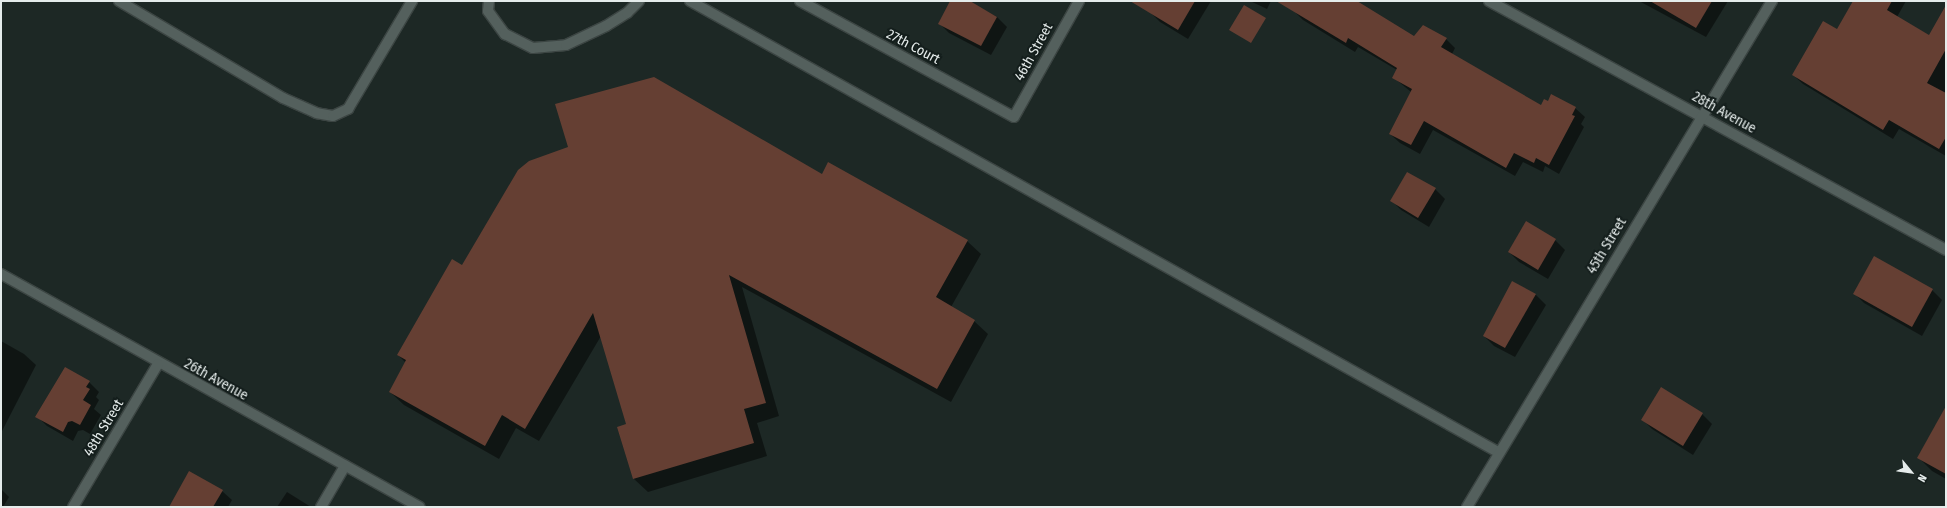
<!DOCTYPE html>
<html>
<head>
<meta charset="utf-8">
<style>
	body { margin:0 }
	#map { position:relative; width:1947px; height:508px; overflow:hidden; background:#1d2825; font-family:"Fira Sans Condensed",sans-serif }
	div>[style] { position:absolute }
	[style*='--x'] { left:calc(var(--x)*1px); top:calc(var(--y)*1px); width:calc(var(--w)*1px); rotate:calc(var(--a)*1deg) }
	.shadow>* { inset:0; background:#0007 }
	.building>* { inset:0; background:#653f33 }
	.roads { filter:drop-shadow(1px 0 #3c4543) drop-shadow(-1px 0 #3c4543) drop-shadow(0 1px #3c4543) drop-shadow(0 -1px #3c4543) }
	.lane>* { height:10px; margin:-5px; padding:0 5px; transform-origin:5px; border-radius:5px; background:#54605d }
	.street>* { height:10px; margin:-5px; padding:0 5px; transform-origin:5px; border-radius:5px; background:#54605d }
	.secondary>* { height:10px; margin:-5px; padding:0 5px; transform-origin:5px; border-radius:5px; background:#54605d }
	span { translate:-50% -50%; white-space:nowrap; text-align:center; line-height:1.15; -webkit-text-stroke:4px #141e1c; paint-order:stroke }
	.street-label { font-size:14px; color:#e5eceb }
	.frame { position:absolute; inset:0; border:2px solid #e5eceb; pointer-events:none }
	.north { position:absolute; left:1891px; top:452px; width:40px; height:40px; -webkit-text-stroke:3px #141e1c; paint-order:stroke; rotate:119deg; font-size:11px; font-weight:700; line-height:16px; text-align:center; color:#e5eceb }
	.north::after { content:''; display:block; margin:auto; width:14px; height:18px; background:#e5eceb; clip-path:polygon(50% 0,100% 100%,50% 72%,0 100%) }
</style>
</head>
<body>
<div id="map">
	<div class="shadow">
		<i style="clip-path:polygon(952px 1px,968px 1px,997px 17px,1007px 27px,991px 55px,949px 33px,939px 23px)"></i>
		<i style="clip-path:polygon(1156px 1px,1211px 1px,1188px 39px,1160px 22px,1150px 12px)"></i>
		<i style="clip-path:polygon(1250px 1px,1271px 1px,1267px 9px)"></i>
		<i style="clip-path:polygon(1300px 1px,1354px 1px,1415px 38px,1446px 39px,1455px 48px,1452px 54px,1541px 106px,1575px 108px,1585px 117px,1581px 124px,1584px 127px,1559px 174px,1545px 166px,1543px 172px,1523px 162px,1515px 176px,1433px 130px,1420px 154px,1400px 143px,1390px 134px,1411px 92px,1393px 77px,1397px 70px,1358px 47px,1355px 52px,1303px 20px,1294px 11px)"></i>
		<i style="clip-path:polygon(1639px 1px,1728px 1px,1706px 37px)"></i>
		<i style="clip-path:polygon(1854px 1px,1906px 1px,1897px 17px,1930px 36px,1946px 18px,1946px 156px,1899px 129px,1893px 139px,1803px 84px,1793px 75px,1837px 31px)"></i>
		<i style="clip-path:polygon(823px 175px,967px 241px,981px 254px,951px 307px,974px 321px,988px 334px,951px 402px,742px 287px,779px 416px,757px 423px,767px 456px,648px 492px,634px 479px,627px 425px,601px 336px,539px 441px,516px 428px,499px 459px,404px 405px,390px 392px,406px 363px,398px 355px,463px 266px)"></i>
		<i style="clip-path:polygon(1435px 189px,1445px 199px,1429px 227px,1401px 210px,1391px 200px)"></i>
		<i style="clip-path:polygon(1555px 240px,1565px 250px,1548px 279px,1519px 262px,1509px 252px)"></i>
		<i style="clip-path:polygon(1513px 282px,1536px 295px,1546px 305px,1515px 357px,1494px 346px,1484px 336px)"></i>
		<i style="clip-path:polygon(1932px 290px,1942px 300px,1922px 336px,1864px 303px,1854px 293px)"></i>
		<i style="clip-path:polygon(1px 341px,24px 354px,36px 365px,1px 433px)"></i>
		<i style="clip-path:polygon(89px 382px,99px 392px,96px 397px,99px 400px,94px 409px,101px 415px,90px 434px,83px 430px,78px 431px,73px 441px,47px 426px,37px 416px)"></i>
		<i style="clip-path:polygon(1946px 409px,1946px 479px,1932px 471px,1918px 457px)"></i>
		<i style="clip-path:polygon(1702px 414px,1712px 424px,1693px 455px,1652px 429px,1642px 419px)"></i>
		<i style="clip-path:polygon(1px 489px,9px 497px,3px 507px,1px 507px)"></i>
		<i style="clip-path:polygon(222px 491px,232px 500px,228px 507px,171px 507px)"></i>
		<i style="clip-path:polygon(287px 492px,311px 507px,277px 507px)"></i>
	</div>
	<div class="building">
		<i style="clip-path:polygon(950px 1px,970px 1px,997px 17px,981px 46px,938px 24px)"></i>
		<i style="clip-path:polygon(1130px 1px,1195px 1px,1178px 30px)"></i>
		<i style="clip-path:polygon(1276px 1px,1357px 1px,1414px 36px,1423px 25px,1447px 38px,1441px 47px,1541px 105px,1544px 99px,1548px 101px,1551px 94px,1576px 107px,1572px 115px,1575px 116px,1549px 165px,1536px 158px,1534px 163px,1514px 153px,1506px 168px,1424px 121px,1411px 145px,1389px 134px,1412px 89px,1392px 78px,1397px 68px,1348px 38px,1346px 43px)"></i>
		<i style="clip-path:polygon(1650px 1px,1712px 1px,1696px 28px)"></i>
		<i style="clip-path:polygon(1853px 1px,1892px 1px,1887px 10px,1929px 35px,1946px 5px,1946px 49px,1927px 83px,1946px 93px,1946px 137px,1939px 149px,1889px 120px,1883px 130px,1792px 75px,1823px 21px,1837px 29px)"></i>
		<i style="clip-path:polygon(1244px 5px,1266px 18px,1251px 43px,1229px 30px)"></i>
		<i style="clip-path:polygon(654px 77px,822px 174px,828px 162px,968px 240px,936px 297px,975px 320px,937px 389px,729px 275px,766px 403px,744px 409px,754px 443px,633px 479px,617px 427px,626px 424px,593px 313px,525px 429px,502px 415px,485px 446px,389px 392px,406px 360px,397px 355px,452px 259px,462px 265px,518px 170px,529px 161px,568px 147px,555px 104px)"></i>
		<i style="clip-path:polygon(1407px 172px,1436px 188px,1418px 218px,1390px 201px)"></i>
		<i style="clip-path:polygon(1526px 221px,1556px 239px,1538px 270px,1508px 252px)"></i>
		<i style="clip-path:polygon(1874px 256px,1933px 289px,1912px 327px,1853px 294px)"></i>
		<i style="clip-path:polygon(1512px 281px,1536px 294px,1505px 348px,1483px 336px)"></i>
		<i style="clip-path:polygon(65px 367px,90px 381px,86px 387px,90px 389px,83px 400px,91px 405px,80px 425px,72px 421px,68px 422px,63px 432px,35px 417px)"></i>
		<i style="clip-path:polygon(1661px 387px,1703px 413px,1683px 446px,1641px 420px)"></i>
		<i style="clip-path:polygon(1946px 406px,1946px 474px,1917px 458px)"></i>
		<i style="clip-path:polygon(189px 471px,223px 490px,213px 507px,169px 507px)"></i>
	</div>
	<div class="roads">
		<div class="lane">
			<i style="--x:119;--y:1;--w:191;--a:30.6"></i>
			<i style="--x:283;--y:98;--w:36;--a:24"></i>
			<i style="--x:316;--y:113;--w:17;--a:10"></i>
			<i style="--x:333;--y:116;--w:17;--a:-25"></i>
			<i style="--x:348;--y:109;--w:126;--a:-59.3"></i>
			<i style="--x:489;--y:1;--w:10;--a:96"></i>
			<i style="--x:488;--y:11;--w:29;--a:54"></i>
			<i style="--x:505;--y:34;--w:31;--a:27"></i>
			<i style="--x:533;--y:48;--w:33;--a:-5"></i>
			<i style="--x:566;--y:45;--w:44;--a:-25.4"></i>
			<i style="--x:606;--y:26;--w:25;--a:-32"></i>
			<i style="--x:627;--y:13;--w:17;--a:-45"></i>
			<i style="--x:690;--y:1;--w:925;--a:29.17"></i>
			<i style="--x:800;--y:1;--w:243;--a:28.5"></i>
			<i style="--x:321;--y:507;--w:48;--a:-59.7"></i>
		</div>
		<div class="street">
			<i style="--x:1489;--y:1;--w:520;--a:28.58"></i>
			<i style="--x:1014;--y:117;--w:133;--a:-60.7"></i>
			<i style="--x:1;--y:274;--w:479;--a:29.1"></i>
			<i style="--x:73;--y:507;--w:166;--a:-59.3"></i>
		</div>
		<div class="secondary">
			<i style="--x:1467;--y:507;--w:591;--a:-58.92"></i>
		</div>
	</div>
	<div class="street-label">
		<span style="left:913px;top:47px;rotate:28deg">27th Court</span>
		<span style="left:1034px;top:52px;rotate:-61deg">46th Street</span>
		<span style="left:1724px;top:113px;rotate:29deg">28th Avenue</span>
		<span style="left:1607px;top:246px;rotate:-59deg">45th Street</span>
		<span style="left:216px;top:380px;rotate:29deg">26th Avenue</span>
		<span style="left:104px;top:428px;rotate:-59deg">48th Street</span>
	</div>
	<div class="frame"></div>
	<div class="north">N</div>
</div>
</body>
</html>
